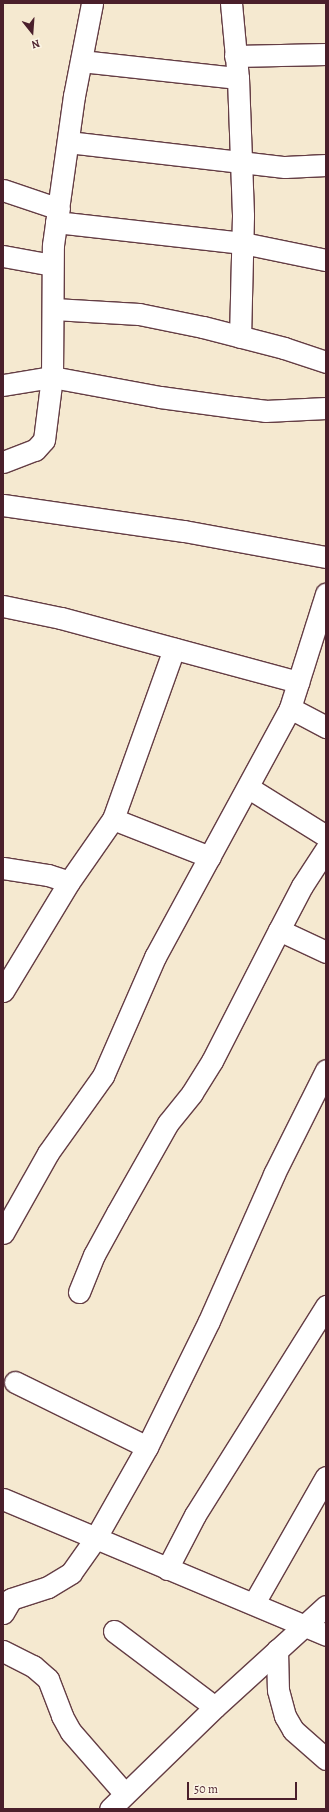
<!DOCTYPE html>
<html>
<head>
<meta charset="utf-8">
<style>
	body { margin:0 }
	#map { position:relative; width:329px; height:1812px; overflow:hidden; background:#f5e9d0; font-family:Alegreya,serif }
	div>[style] { position:absolute }
	[style*='--x'] { left:calc(var(--x)*1px); top:calc(var(--y)*1px); width:calc(var(--w)*1px); rotate:calc(var(--a)*1deg) }
	.roads { filter:drop-shadow(1px 0 #643d44) drop-shadow(-1px 0 #643d44) drop-shadow(0 1px #643d44) drop-shadow(0 -1px #643d44) }
	.minor>* { height:21px; margin:-10.5px; padding:0 10.5px; transform-origin:10.5px; border-radius:10.5px; background:#fff }
	span { translate:-50% -50%; white-space:nowrap; text-align:center; line-height:1.15; -webkit-text-stroke:4px #fcf5e5; paint-order:stroke }
	.frame { position:absolute; inset:0; border:4px solid #4a1f2b; pointer-events:none }
	.north { position:absolute; left:12px; top:12px; width:40px; height:40px; -webkit-text-stroke:3px #fcf5e5; paint-order:stroke; rotate:163deg; font-size:11px; font-weight:700; line-height:16px; text-align:center; color:#4a1f2b }
	.north::after { content:''; display:block; margin:auto; width:14px; height:18px; background:#4a1f2b; clip-path:polygon(50% 0,100% 100%,50% 72%,0 100%) }
	.scale { position:absolute; left:187px; top:1782px; width:110px; height:18px; box-sizing:border-box; border:2px solid #4a1f2b; border-top:0; padding-left:5px; font-size:12px; line-height:14px; white-space:nowrap; color:#4a1f2b; -webkit-text-stroke:3px #fcf5e5; paint-order:stroke }
</style>
</head>
<body>
<div id="map">
	<div class="roads">
		<div class="minor">
			<i style="--x:231;--y:3;--w:75;--a:84.7"></i>
			<i style="--x:238;--y:78;--w:138;--a:87.9"></i>
			<i style="--x:243;--y:216;--w:121;--a:91.4"></i>
			<i style="--x:235;--y:56;--w:91;--a:-1.3"></i>
			<i style="--x:81;--y:61;--w:158;--a:6.2"></i>
			<i style="--x:68;--y:142;--w:218;--a:6.6"></i>
			<i style="--x:285;--y:167;--w:41;--a:-2.8"></i>
			<i style="--x:3;--y:190;--w:59;--a:18.7"></i>
			<i style="--x:56;--y:222;--w:188;--a:6.4"></i>
			<i style="--x:243;--y:243;--w:85;--a:11.6"></i>
			<i style="--x:3;--y:256;--w:50;--a:10.4"></i>
			<i style="--x:54;--y:309;--w:85;--a:3.4"></i>
			<i style="--x:139;--y:314;--w:65;--a:11.5"></i>
			<i style="--x:203;--y:327;--w:84;--a:14.5"></i>
			<i style="--x:284;--y:348;--w:44;--a:18.4"></i>
			<i style="--x:3;--y:385;--w:50;--a:-9.3"></i>
			<i style="--x:52;--y:377;--w:110;--a:10.5"></i>
			<i style="--x:160;--y:397;--w:75;--a:7.7"></i>
			<i style="--x:234;--y:407;--w:31;--a:7"></i>
			<i style="--x:265;--y:411;--w:61;--a:-2.8"></i>
			<i style="--x:3;--y:462;--w:34;--a:-21"></i>
			<i style="--x:35;--y:450;--w:13;--a:-48"></i>
			<i style="--x:44;--y:440;--w:64;--a:-82.8"></i>
			<i style="--x:52;--y:377;--w:132;--a:-89.6"></i>
			<i style="--x:53;--y:245;--w:150;--a:-82"></i>
			<i style="--x:74;--y:96;--w:95;--a:-79"></i>
			<i style="--x:3;--y:505;--w:183;--a:8.2"></i>
			<i style="--x:184;--y:531;--w:144;--a:10.4"></i>
			<i style="--x:3;--y:606;--w:59;--a:11.7"></i>
			<i style="--x:61;--y:618;--w:246;--a:15.1"></i>
			<i style="--x:290;--y:708;--w:41;--a:27.8"></i>
			<i style="--x:249;--y:788;--w:91;--a:31.9"></i>
			<i style="--x:113;--y:819;--w:104;--a:21.4"></i>
			<i style="--x:3;--y:868;--w:46;--a:8.8"></i>
			<i style="--x:48;--y:875;--w:22;--a:18"></i>
			<i style="--x:279;--y:930;--w:50;--a:-62.4"></i>
			<i style="--x:302;--y:886;--w:44;--a:-57"></i>
			<i style="--x:3;--y:991;--w:127;--a:-58.8"></i>
			<i style="--x:69;--y:882;--w:77;--a:-55.1"></i>
			<i style="--x:113;--y:819;--w:181;--a:-70.3"></i>
			<i style="--x:3;--y:1233;--w:92;--a:-60.6"></i>
			<i style="--x:48;--y:1153;--w:95;--a:-54.5"></i>
			<i style="--x:103;--y:1076;--w:130;--a:-66.4"></i>
			<i style="--x:155;--y:957;--w:283;--a:-61.5"></i>
			<i style="--x:290;--y:708;--w:120;--a:-72.5"></i>
			<i style="--x:79;--y:1292;--w:40;--a:-68"></i>
			<i style="--x:94;--y:1255;--w:48;--a:-61.3"></i>
			<i style="--x:117;--y:1213;--w:103;--a:-60.5"></i>
			<i style="--x:168;--y:1123;--w:38;--a:-51"></i>
			<i style="--x:192;--y:1093;--w:38;--a:-58"></i>
			<i style="--x:212;--y:1061;--w:147;--a:-62.9"></i>
			<i style="--x:279;--y:930;--w:52;--a:25.1"></i>
			<i style="--x:15;--y:1382;--w:147;--a:26.2"></i>
			<i style="--x:3;--y:1499;--w:350;--a:22.8"></i>
			<i style="--x:167;--y:1569;--w:61;--a:-62.6"></i>
			<i style="--x:195;--y:1515;--w:247;--a:-57.9"></i>
			<i style="--x:254;--y:1603;--w:145;--a:-60.3"></i>
			<i style="--x:3;--y:1613;--w:16;--a:-60"></i>
			<i style="--x:11;--y:1599;--w:39;--a:-18"></i>
			<i style="--x:48;--y:1587;--w:27;--a:-31"></i>
			<i style="--x:71;--y:1573;--w:42;--a:-54.8"></i>
			<i style="--x:95;--y:1539;--w:106;--a:-60.5"></i>
			<i style="--x:147;--y:1447;--w:140;--a:-63.8"></i>
			<i style="--x:209;--y:1321;--w:161;--a:-66.1"></i>
			<i style="--x:274;--y:1174;--w:116;--a:-63.4"></i>
			<i style="--x:114;--y:1631;--w:126;--a:37"></i>
			<i style="--x:277;--y:1650;--w:40;--a:88.6"></i>
			<i style="--x:278;--y:1690;--w:27;--a:75"></i>
			<i style="--x:285;--y:1716;--w:16;--a:60"></i>
			<i style="--x:293;--y:1730;--w:44;--a:41.3"></i>
			<i style="--x:3;--y:1651;--w:34;--a:27"></i>
			<i style="--x:33;--y:1666;--w:20;--a:41"></i>
			<i style="--x:48;--y:1679;--w:40;--a:69"></i>
			<i style="--x:62;--y:1716;--w:18;--a:61"></i>
			<i style="--x:71;--y:1732;--w:82;--a:48.9"></i>
			<i style="--x:110;--y:1809;--w:146;--a:-44.2"></i>
			<i style="--x:215;--y:1707;--w:150;--a:-42.3"></i>
		</div>
	</div>
	<div class="frame"></div>
	<div class="north">N</div>
	<div class="scale">50 m</div>
</div>
</body>
</html>
